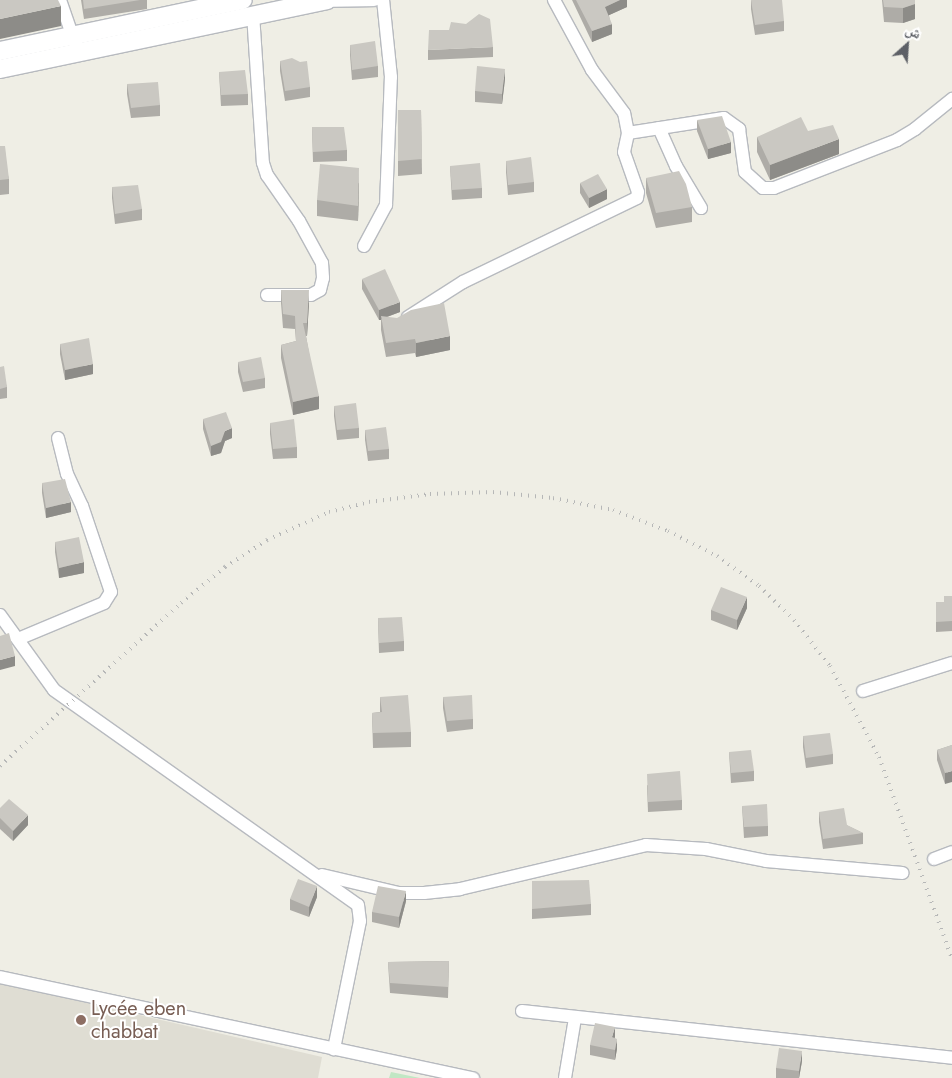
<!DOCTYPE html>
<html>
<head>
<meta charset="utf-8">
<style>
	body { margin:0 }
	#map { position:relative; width:952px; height:1078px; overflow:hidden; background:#efeee5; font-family:Jost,"Noto Naskh Arabic",sans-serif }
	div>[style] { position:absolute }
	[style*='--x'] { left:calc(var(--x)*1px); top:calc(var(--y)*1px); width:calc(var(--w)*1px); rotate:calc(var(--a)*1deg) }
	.education>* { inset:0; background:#dfddd3 }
	.green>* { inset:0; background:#c1e7c4 }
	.roads { filter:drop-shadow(1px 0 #b7babf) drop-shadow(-1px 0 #b7babf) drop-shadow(0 1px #b7babf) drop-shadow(0 -1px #b7babf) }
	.minor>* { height:12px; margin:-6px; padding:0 6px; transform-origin:6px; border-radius:6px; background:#fff }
	.secondary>* { height:18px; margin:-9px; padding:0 9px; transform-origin:9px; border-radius:9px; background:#fff }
	.rail>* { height:4px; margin-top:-2px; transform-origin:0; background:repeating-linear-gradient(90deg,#b6b7b7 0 1px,transparent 0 7px) }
	.wall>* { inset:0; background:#aeaca7 }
	.shaded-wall>* { inset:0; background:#8d8c88 }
	.building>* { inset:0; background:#cac8c2 }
	.dots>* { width:14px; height:14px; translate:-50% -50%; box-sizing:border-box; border:2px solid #fff; border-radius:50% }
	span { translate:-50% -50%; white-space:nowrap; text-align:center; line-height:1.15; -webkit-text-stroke:4px #fff; paint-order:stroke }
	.education-label { font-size:20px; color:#785e54 }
	.left { translate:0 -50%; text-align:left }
	.north { position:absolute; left:882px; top:20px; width:50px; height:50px; -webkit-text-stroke:4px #fff; paint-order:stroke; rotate:26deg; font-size:14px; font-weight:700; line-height:20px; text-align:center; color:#5d6066 }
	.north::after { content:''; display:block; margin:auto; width:18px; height:22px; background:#5d6066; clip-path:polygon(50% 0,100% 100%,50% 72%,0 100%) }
</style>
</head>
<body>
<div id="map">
	<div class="education">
		<i style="clip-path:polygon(0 983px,322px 1057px,318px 1078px,0 1078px)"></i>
	</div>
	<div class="green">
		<i style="clip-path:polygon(391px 1072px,420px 1078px,389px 1078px)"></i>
	</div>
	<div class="roads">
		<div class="minor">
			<i style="--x:60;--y:0;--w:46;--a:70.8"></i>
			<i style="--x:324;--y:1;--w:50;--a:-1.1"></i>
			<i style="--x:253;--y:14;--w:149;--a:86.2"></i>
			<i style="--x:263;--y:163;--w:13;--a:72"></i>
			<i style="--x:267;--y:175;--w:56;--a:55.2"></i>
			<i style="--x:299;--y:221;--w:48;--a:61.3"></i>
			<i style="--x:322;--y:263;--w:15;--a:86"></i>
			<i style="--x:323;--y:278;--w:12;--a:104"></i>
			<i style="--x:320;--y:290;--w:10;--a:151"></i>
			<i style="--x:311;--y:295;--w:44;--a:180"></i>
			<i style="--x:659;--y:128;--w:42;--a:65.9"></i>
			<i style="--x:676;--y:166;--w:49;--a:59.2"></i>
			<i style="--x:628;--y:133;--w:97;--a:-8.9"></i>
			<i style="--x:724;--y:118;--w:19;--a:36"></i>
			<i style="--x:739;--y:129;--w:43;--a:82.1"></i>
			<i style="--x:745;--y:172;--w:24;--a:42"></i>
			<i style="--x:763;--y:188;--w:11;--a:0"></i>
			<i style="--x:774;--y:188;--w:132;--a:-21.3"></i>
			<i style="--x:897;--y:140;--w:21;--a:-31"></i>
			<i style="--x:915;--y:129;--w:48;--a:-39"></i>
			<i style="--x:364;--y:246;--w:47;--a:-61.8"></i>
			<i style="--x:386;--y:205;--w:128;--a:-87.8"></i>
			<i style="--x:391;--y:77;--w:77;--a:-95.9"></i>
			<i style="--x:408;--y:317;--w:65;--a:-32.5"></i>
			<i style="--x:463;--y:282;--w:193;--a:-25.8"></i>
			<i style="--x:637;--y:198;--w:6;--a:-81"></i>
			<i style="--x:638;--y:192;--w:42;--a:-109.3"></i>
			<i style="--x:624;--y:152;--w:19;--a:-78"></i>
			<i style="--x:628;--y:133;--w:20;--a:-101"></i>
			<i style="--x:624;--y:113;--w:54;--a:-126.7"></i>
			<i style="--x:592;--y:70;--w:80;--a:-118.5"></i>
			<i style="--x:0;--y:615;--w:92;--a:54.2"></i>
			<i style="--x:54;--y:690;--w:372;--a:35.3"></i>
			<i style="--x:358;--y:905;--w:16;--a:83"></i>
			<i style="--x:360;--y:921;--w:131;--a:101.5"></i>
			<i style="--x:18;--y:639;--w:93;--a:-22.7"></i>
			<i style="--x:104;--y:603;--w:13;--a:-58"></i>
			<i style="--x:111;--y:592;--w:91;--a:-108.6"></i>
			<i style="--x:82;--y:506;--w:35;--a:-115"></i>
			<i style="--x:67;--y:474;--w:37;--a:-104"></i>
			<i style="--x:863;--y:691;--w:93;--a:-17.5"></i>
			<i style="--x:934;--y:859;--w:19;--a:-21"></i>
			<i style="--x:322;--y:875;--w:78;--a:13.3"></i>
			<i style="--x:398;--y:893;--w:26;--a:0"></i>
			<i style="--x:424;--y:893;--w:36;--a:-6"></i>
			<i style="--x:460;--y:889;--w:191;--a:-13.3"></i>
			<i style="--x:646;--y:845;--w:60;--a:3.8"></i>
			<i style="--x:706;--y:849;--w:61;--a:11.3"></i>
			<i style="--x:766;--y:861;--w:137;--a:5"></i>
			<i style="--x:0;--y:977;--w:484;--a:12.1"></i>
			<i style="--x:522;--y:1011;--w:433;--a:6.2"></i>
			<i style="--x:565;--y:1078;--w:61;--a:-80.5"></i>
		</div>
		<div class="secondary">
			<i style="--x:0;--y:51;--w:248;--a:-11.9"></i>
			<i style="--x:0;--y:69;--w:334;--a:-11.9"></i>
		</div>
	</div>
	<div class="rail">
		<i style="--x:0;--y:766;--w:244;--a:-42"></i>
		<i style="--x:181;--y:603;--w:57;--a:-39.3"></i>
		<i style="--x:225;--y:567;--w:50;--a:-32.7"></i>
		<i style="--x:267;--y:540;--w:68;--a:-24.3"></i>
		<i style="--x:329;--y:512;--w:41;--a:-14"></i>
		<i style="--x:369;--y:502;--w:62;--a:-7.5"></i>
		<i style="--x:430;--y:494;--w:63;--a:-1.8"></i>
		<i style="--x:493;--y:492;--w:60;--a:5.7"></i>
		<i style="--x:553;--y:498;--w:61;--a:11.3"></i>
		<i style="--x:613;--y:510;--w:59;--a:20.9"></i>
		<i style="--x:668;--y:531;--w:55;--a:27"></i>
		<i style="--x:717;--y:556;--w:52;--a:35.5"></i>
		<i style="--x:759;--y:586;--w:49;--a:44.2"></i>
		<i style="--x:794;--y:620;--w:58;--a:52"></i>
		<i style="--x:830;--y:666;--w:103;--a:61.7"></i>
		<i style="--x:879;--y:757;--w:215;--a:70.1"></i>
	</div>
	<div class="wall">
		<i style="clip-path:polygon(81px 0,147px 0,147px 9px,84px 19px)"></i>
		<i style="clip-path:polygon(572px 0,627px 0,627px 7px,609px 15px,612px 34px,592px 42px)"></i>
		<i style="clip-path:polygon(751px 0,784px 21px,784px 31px,755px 35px,751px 9px)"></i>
		<i style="clip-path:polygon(882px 0,915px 0,915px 19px,903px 23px,884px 22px)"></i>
		<i style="clip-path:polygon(350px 45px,378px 66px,378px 77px,352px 80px,350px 55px)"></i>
		<i style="clip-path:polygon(493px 47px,493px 57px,428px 60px,428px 50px)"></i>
		<i style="clip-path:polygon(280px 61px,310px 87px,310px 97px,285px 101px,280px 71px)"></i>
		<i style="clip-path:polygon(219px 72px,248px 94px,248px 105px,221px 106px)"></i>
		<i style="clip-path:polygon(505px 79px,502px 104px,475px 102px,475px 91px)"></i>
		<i style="clip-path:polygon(127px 84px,160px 105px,160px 116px,131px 118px,127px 94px)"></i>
		<i style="clip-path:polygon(398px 110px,421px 110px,422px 174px,398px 176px)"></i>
		<i style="clip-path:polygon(697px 120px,731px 153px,708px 159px,697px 131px)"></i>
		<i style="clip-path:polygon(312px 127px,347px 150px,347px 161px,313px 162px)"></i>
		<i style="clip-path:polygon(757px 137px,839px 154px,770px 180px,757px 152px)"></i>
		<i style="clip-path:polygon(0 146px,9px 179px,9px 194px,0 195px)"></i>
		<i style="clip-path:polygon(506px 161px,534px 182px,534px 192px,508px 195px,506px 172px)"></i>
		<i style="clip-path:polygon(450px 166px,482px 188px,482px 198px,452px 200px)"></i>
		<i style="clip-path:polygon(646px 178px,692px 207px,692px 222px,656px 228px,646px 193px)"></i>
		<i style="clip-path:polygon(359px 183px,358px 221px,317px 216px,317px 200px)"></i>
		<i style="clip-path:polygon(580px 183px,607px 199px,589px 208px,580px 193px)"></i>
		<i style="clip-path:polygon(112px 187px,142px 209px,142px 220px,115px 224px,112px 198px)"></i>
		<i style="clip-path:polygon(362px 279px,400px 312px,387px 317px,450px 350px,416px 357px,415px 353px,386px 357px,381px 330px,381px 320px,379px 320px,362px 289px)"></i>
		<i style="clip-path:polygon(281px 290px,309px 303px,307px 336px,306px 336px,319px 409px,293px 415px,281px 358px,281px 345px,296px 341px,295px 329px,283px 328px,281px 303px)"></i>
		<i style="clip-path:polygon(60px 344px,93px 374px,65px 380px,60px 354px)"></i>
		<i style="clip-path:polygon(238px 362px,265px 378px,265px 388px,243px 392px,238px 372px)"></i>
		<i style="clip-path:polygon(0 367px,7px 387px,7px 398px,0 399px)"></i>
		<i style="clip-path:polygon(334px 406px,359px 428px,359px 438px,337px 440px,334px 416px)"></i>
		<i style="clip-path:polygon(203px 419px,232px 438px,225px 441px,221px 453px,211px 456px,203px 429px)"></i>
		<i style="clip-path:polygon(270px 423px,297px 447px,297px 458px,273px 459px,270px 434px)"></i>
		<i style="clip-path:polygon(365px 430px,389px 449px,389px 459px,368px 461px,365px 440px)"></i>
		<i style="clip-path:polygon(42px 483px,71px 512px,46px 518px,42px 493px)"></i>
		<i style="clip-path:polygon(55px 542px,84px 573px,59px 578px,55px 552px)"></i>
		<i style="clip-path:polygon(952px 596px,952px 631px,936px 632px,936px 602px,944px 602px)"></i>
		<i style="clip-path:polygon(747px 608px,737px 630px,711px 620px,711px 610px)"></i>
		<i style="clip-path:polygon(378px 618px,404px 641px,404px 651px,379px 653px)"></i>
		<i style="clip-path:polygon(380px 697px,411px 732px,411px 747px,373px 748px,372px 713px,380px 712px)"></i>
		<i style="clip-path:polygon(443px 697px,473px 719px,473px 729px,447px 732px,443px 708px)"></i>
		<i style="clip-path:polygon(803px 736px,833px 754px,833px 764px,806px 768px,803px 747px)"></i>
		<i style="clip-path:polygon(952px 745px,945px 784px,937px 760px,937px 750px)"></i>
		<i style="clip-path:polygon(729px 752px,754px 771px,754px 781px,731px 783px)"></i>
		<i style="clip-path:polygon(647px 785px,682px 800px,682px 810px,648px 812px)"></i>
		<i style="clip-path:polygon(742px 806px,768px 826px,768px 836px,744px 838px)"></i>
		<i style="clip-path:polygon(0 808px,28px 825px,13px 841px,0 829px)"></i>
		<i style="clip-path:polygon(819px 812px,863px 833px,863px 844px,823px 849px,819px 822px)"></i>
		<i style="clip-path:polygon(532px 881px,591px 904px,591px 915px,532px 919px)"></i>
		<i style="clip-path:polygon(317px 897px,309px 917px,290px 910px,290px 899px)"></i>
		<i style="clip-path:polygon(406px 901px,399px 928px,372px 922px,372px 912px)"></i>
		<i style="clip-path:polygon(449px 961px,448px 998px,390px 993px,388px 962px)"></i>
		<i style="clip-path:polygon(615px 1038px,617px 1049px,615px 1060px,590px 1055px,590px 1045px)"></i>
		<i style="clip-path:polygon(802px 1061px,799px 1078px,776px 1078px,776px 1068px)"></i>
	</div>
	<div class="shaded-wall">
		<i style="clip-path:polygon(620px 0,627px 0,627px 7px,605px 17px,605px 7px)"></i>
		<i style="clip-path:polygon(915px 4px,915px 19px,903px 23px,903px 8px)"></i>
		<i style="clip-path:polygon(61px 6px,61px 26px,0 39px,0 19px)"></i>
		<i style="clip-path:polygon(612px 24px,612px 34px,592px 42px,592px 31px)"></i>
		<i style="clip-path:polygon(505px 69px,505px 79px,502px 104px,502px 94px)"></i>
		<i style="clip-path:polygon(839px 139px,839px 154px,770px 180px,770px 165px)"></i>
		<i style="clip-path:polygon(731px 142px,731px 153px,708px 159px,708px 149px)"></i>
		<i style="clip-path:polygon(359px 168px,359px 183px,358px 221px,358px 206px)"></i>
		<i style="clip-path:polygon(607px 189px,607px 199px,589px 208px,589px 198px)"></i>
		<i style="clip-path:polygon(309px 290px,309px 303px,307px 336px,307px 323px)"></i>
		<i style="clip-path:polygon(400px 302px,400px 312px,381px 319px,381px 316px,381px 320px,379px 320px,379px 310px)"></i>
		<i style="clip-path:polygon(450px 336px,450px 350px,416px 357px,416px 343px)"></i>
		<i style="clip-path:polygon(93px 364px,93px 374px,65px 380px,65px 370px)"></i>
		<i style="clip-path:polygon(319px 396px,319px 409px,293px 415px,293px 402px)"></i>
		<i style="clip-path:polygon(232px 428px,232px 438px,225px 441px,221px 453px,211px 456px,211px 446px,225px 431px)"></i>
		<i style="clip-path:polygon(71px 502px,71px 512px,46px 518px,46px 508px)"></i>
		<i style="clip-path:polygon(84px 562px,84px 573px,59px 578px,59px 568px)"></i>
		<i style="clip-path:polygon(747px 597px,747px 608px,737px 630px,737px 620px)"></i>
		<i style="clip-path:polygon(15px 656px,15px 666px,0 670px,0 660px)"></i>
		<i style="clip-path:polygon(952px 771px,952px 782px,945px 784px,945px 773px)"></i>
		<i style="clip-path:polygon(28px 815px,28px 825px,13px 841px,13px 831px)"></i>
		<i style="clip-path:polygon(317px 886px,317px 897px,309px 917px,309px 907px)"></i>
		<i style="clip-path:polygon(406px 891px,406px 901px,399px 928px,399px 917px)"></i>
		<i style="clip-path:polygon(615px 1027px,615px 1037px,612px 1047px,612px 1037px)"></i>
		<i style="clip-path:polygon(617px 1039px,617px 1049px,615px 1060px,615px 1050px)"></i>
		<i style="clip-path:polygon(802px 1051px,802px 1061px,799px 1078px,799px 1071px)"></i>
	</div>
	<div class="building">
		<i style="clip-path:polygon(0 0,58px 0,61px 6px,0 19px)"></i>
		<i style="clip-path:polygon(83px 0,140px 0,84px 9px)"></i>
		<i style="clip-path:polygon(576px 0,620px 0,605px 7px,612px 24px,592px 31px)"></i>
		<i style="clip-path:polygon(751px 0,782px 0,784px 21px,755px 25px)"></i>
		<i style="clip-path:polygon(883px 0,915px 0,915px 4px,903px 8px,884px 7px)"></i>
		<i style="clip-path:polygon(479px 14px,490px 19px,493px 47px,428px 50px,429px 30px,449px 30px,451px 22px,466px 24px)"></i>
		<i style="clip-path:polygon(375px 41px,378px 66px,352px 70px,350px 45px)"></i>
		<i style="clip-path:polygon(292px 58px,300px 62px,307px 61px,310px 87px,285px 91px,280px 61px)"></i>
		<i style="clip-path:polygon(477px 66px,505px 69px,502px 94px,475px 91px)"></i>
		<i style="clip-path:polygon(245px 70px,248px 94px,221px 95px,219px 72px)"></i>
		<i style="clip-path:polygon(158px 82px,160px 105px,131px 108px,127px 84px)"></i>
		<i style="clip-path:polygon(398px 110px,421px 110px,422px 159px,398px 161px)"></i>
		<i style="clip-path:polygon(722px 116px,731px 142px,708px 149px,697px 120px)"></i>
		<i style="clip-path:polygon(801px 117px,808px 131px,833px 125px,839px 139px,770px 165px,757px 137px)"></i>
		<i style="clip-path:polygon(312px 127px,344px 127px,347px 150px,313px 152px)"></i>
		<i style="clip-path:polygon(0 146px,5px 146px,9px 179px,0 180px)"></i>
		<i style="clip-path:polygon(531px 157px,534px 182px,508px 185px,506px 161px)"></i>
		<i style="clip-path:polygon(480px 163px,482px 188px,452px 190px,450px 166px)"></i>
		<i style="clip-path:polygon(320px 164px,359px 168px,358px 206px,317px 200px)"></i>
		<i style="clip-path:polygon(679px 171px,686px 184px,692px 207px,656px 213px,646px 178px)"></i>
		<i style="clip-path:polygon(598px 174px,607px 189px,589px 198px,580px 183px)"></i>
		<i style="clip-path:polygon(138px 185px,142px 209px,115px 214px,112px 187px)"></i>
		<i style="clip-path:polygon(385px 269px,400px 302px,379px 310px,362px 279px)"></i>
		<i style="clip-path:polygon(281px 290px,309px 290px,307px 323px,303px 323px,319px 396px,293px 402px,281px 345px,296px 341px,295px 316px,283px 314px)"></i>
		<i style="clip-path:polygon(444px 303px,450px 336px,416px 343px,415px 339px,386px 343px,381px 316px,397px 318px,411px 310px)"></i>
		<i style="clip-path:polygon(89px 338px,93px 364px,65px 370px,60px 344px)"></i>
		<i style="clip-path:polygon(261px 357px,265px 378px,243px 382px,238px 362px)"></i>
		<i style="clip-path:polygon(4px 366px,7px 387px,0 389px,0 367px)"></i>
		<i style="clip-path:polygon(356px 403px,359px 428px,337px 430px,334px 406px)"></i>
		<i style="clip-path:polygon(226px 412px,232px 428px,225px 431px,221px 442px,211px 446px,203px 419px)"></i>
		<i style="clip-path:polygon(294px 419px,297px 447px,273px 449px,270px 423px)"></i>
		<i style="clip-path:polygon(386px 427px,389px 449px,368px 451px,365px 430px)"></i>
		<i style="clip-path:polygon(65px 479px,71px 502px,46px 508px,42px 483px)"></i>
		<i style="clip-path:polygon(79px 537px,84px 562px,59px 568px,55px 542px)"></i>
		<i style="clip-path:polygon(721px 587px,747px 597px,737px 620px,711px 610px)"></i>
		<i style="clip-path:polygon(944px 596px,952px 596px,952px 621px,936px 622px,936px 602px,944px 602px)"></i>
		<i style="clip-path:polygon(402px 617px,404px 641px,379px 643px,378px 618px)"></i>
		<i style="clip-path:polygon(9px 633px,15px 656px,0 660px,0 636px)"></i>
		<i style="clip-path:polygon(408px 695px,411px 732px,373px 733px,372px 713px,382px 712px,380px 697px)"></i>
		<i style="clip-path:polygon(472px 695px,473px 719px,447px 721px,443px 697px)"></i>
		<i style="clip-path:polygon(830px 733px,833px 754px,806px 758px,803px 736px)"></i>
		<i style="clip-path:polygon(952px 745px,952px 771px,945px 773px,937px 750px)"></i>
		<i style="clip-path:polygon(751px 750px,754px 771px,731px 773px,729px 752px)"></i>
		<i style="clip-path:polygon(680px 771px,682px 800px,648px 802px,647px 774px)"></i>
		<i style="clip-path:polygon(9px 799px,28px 815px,13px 831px,0 818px,0 808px)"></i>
		<i style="clip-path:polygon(767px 804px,768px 826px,744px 827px,742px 806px)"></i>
		<i style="clip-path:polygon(844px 808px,847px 825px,863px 833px,823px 839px,819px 812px)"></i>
		<i style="clip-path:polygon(298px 879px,317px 886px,309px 907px,290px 899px)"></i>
		<i style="clip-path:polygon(589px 880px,591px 904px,532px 909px,532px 881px)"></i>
		<i style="clip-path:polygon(378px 886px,406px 891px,399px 917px,372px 912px)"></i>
		<i style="clip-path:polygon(449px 961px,448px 987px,390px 983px,388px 962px)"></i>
		<i style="clip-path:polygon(595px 1023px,615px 1027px,612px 1037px,617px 1039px,615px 1050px,590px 1045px)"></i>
		<i style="clip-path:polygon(779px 1048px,802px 1051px,799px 1071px,776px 1068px)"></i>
	</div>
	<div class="dots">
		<i style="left:81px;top:1020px;background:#8d6e63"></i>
	</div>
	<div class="education-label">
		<span class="left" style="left:91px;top:1020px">Lycée eben<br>chabbat</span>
	</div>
	<div class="north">ش</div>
</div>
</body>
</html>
